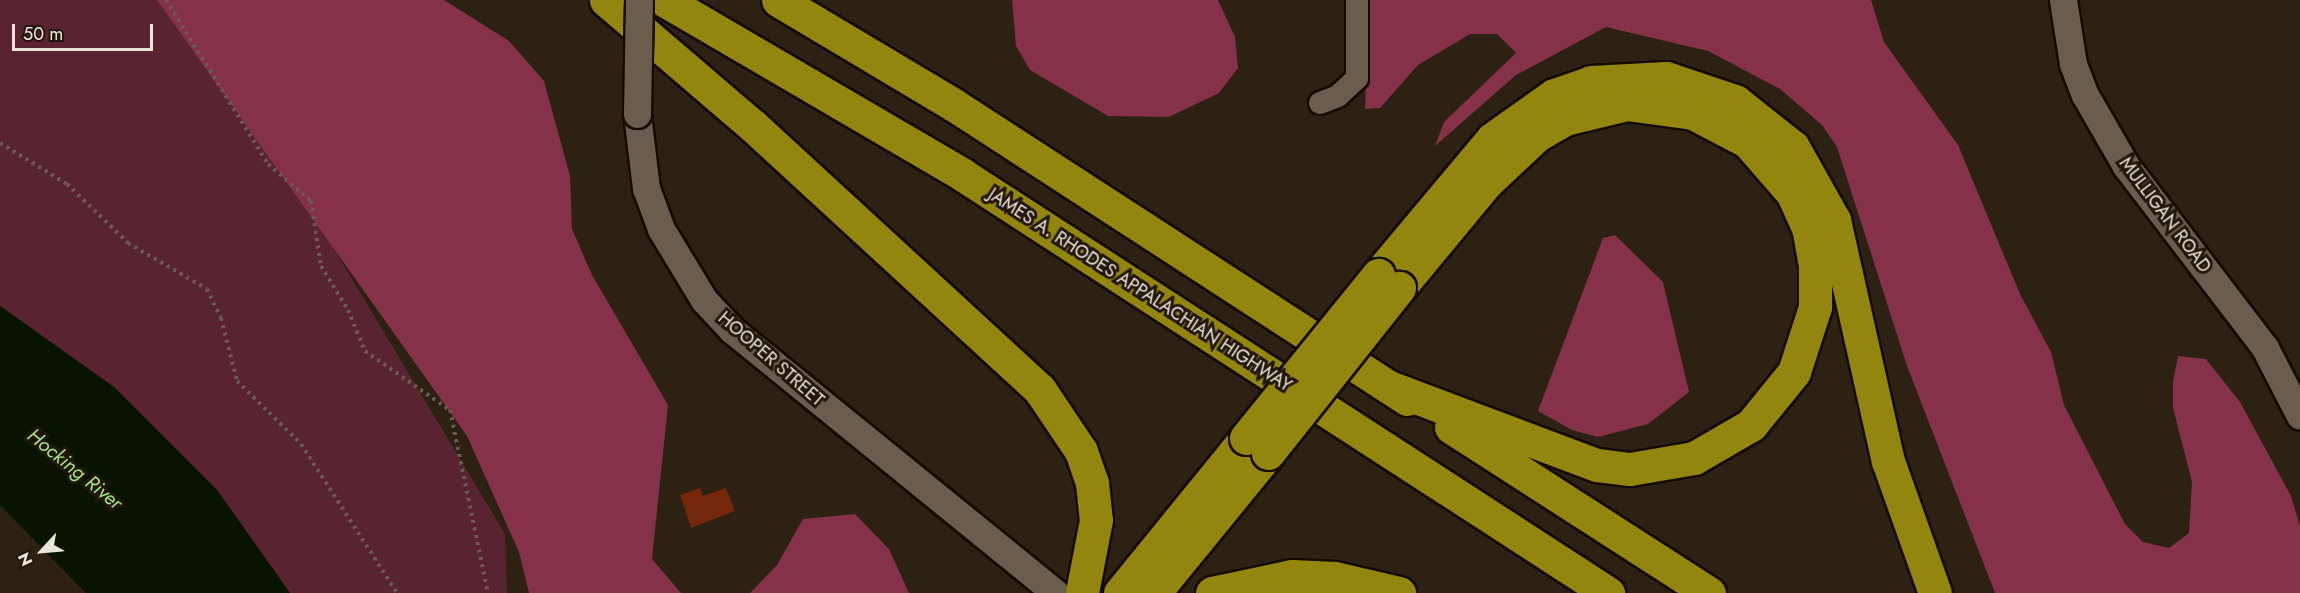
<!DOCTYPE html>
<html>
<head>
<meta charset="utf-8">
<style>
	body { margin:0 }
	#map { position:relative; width:2300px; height:593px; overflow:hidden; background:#2c2113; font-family:Jost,sans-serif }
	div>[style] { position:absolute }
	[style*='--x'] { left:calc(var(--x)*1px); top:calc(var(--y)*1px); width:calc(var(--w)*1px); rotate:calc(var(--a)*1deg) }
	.green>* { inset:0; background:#5a2332 }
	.forest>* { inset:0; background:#843149 }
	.water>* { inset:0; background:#061401 }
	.building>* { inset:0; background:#75270b }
	.path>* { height:4px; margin-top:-2px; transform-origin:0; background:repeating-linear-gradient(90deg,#665c4f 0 3px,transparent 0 7.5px) }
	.roads { filter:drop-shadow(2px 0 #140a01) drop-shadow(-2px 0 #140a01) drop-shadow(0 2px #140a01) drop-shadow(0 -2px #140a01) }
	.minor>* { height:22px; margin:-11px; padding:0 11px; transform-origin:11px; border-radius:11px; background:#6a5d4e }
	.tertiary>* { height:27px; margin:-13.5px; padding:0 13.5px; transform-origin:13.5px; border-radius:13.5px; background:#6a5d4e }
	.motorway>* { height:33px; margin:-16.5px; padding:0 16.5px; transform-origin:16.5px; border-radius:16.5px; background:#92860e }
	.bridges { filter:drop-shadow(2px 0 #140a01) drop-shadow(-2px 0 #140a01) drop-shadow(0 2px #140a01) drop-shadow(0 -2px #140a01) }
	.tertiary-bridge>* { height:27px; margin:-13.5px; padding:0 13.5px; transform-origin:13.5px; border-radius:13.5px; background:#6a5d4e }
	.motorway-bridge>* { height:33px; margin:-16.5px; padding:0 16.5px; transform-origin:16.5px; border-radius:16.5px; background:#92860e }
	span { translate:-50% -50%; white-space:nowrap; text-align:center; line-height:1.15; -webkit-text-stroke:6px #22170a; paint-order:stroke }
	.street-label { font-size:18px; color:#ebe4db }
	.water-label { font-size:20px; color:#a0e380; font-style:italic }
	.north { position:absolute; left:12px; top:521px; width:60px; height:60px; -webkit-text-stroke:4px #22170a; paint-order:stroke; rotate:244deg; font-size:16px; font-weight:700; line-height:24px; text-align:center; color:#ebe4db }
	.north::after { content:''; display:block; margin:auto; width:21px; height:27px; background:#ebe4db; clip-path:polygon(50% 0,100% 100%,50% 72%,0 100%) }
	.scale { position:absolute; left:12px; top:24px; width:141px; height:27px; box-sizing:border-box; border:3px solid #ebe4db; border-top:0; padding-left:8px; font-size:18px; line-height:21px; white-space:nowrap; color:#ebe4db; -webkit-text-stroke:4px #22170a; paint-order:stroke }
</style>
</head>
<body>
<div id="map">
	<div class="green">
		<i style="clip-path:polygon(0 0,162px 0,283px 164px,505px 534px,507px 593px,290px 593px,217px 490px,114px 387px,0 306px)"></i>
	</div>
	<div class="forest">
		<i style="clip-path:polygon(157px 0,444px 0,509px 41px,544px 81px,570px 176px,572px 229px,592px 275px,668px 405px,652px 559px,681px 593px,529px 593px,519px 552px,467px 436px)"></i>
		<i style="clip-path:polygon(1012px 0,1218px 0,1235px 37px,1238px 68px,1219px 93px,1169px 117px,1108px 116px,1030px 70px,1016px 46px)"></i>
		<i style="clip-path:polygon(1369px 0,1871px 0,1884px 42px,1958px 145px,2020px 294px,2051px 352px,2064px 405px,2125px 524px,2143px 542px,2169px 548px,2189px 533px,2192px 482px,2173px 408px,2173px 382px,2178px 356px,2206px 359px,2240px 402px,2291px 496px,2300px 526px,2300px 593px,1995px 593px,1907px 366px,1837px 147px,1822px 125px,1780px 89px,1708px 51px,1606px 27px,1516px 75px,1435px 146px,1444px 122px,1516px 53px,1497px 34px,1470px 34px,1418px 65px,1380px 108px,1365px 109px)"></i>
		<i style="clip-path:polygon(1615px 235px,1663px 282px,1689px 392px,1648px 424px,1598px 437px,1572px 430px,1538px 411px,1603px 238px)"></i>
		<i style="clip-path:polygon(855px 514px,889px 549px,909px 593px,750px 593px,777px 565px,803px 519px)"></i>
	</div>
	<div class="water">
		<i style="clip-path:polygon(0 306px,114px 387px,217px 490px,290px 593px,86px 593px,0 505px)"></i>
	</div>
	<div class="building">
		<i style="clip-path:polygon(700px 488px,703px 496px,726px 488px,735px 511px,691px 528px,680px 495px)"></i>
	</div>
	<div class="path">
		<i style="--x:166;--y:0;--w:193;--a:58.1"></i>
		<i style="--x:268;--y:164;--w:57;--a:40.7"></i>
		<i style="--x:311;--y:201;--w:66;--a:81.3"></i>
		<i style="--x:321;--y:266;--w:52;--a:58.5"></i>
		<i style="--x:348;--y:310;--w:44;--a:67.5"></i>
		<i style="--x:365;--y:351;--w:103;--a:34.8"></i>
		<i style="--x:450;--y:410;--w:187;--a:78.3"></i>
		<i style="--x:0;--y:143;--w:79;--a:31.5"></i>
		<i style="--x:67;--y:184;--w:85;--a:44"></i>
		<i style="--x:128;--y:243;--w:91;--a:30.2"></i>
		<i style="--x:207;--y:289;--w:32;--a:64"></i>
		<i style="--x:221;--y:318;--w:65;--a:75.7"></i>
		<i style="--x:237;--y:381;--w:90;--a:44.5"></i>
		<i style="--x:301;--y:444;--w:177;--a:57.2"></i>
	</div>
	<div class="roads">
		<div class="minor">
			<i style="--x:1320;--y:103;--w:19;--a:-21"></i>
			<i style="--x:1338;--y:96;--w:26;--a:-43"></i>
			<i style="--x:1357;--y:78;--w:78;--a:-90"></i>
		</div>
		<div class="tertiary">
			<i style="--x:2063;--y:0;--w:65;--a:81.1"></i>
			<i style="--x:2073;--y:64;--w:33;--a:69"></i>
			<i style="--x:2085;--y:95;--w:82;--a:60"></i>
			<i style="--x:2126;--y:166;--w:229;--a:52.6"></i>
			<i style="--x:2265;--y:348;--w:76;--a:62.8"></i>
			<i style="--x:637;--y:114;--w:75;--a:83.1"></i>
			<i style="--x:646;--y:188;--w:44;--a:69.9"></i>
			<i style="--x:661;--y:229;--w:83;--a:58.8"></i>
			<i style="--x:704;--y:300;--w:41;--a:47"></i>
			<i style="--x:732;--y:330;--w:417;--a:39.1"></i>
		</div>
		<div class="motorway">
			<i style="--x:606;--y:0;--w:192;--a:40.6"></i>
			<i style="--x:752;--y:125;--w:391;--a:42.6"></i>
			<i style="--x:1040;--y:390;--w:73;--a:56.1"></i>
			<i style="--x:1081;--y:451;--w:34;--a:71"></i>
			<i style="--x:1092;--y:483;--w:37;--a:84"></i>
			<i style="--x:1096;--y:520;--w:74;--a:100.9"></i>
			<i style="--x:664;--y:0;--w:346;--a:30.3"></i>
			<i style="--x:963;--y:175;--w:769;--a:32.95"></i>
			<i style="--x:778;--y:0;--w:205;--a:30.8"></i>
			<i style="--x:954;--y:105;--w:540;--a:32.98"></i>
			<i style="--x:1378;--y:275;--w:177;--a:-50"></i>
			<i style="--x:1492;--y:139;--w:76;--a:-35.4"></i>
			<i style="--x:1554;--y:95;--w:39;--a:-19"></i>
			<i style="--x:1591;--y:82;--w:75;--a:-3.1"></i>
			<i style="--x:1666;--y:78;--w:73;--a:18.4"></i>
			<i style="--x:1735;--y:101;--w:74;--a:38.4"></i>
			<i style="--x:1793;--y:147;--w:84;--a:60.7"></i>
			<i style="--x:1834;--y:220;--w:247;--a:77.4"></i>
			<i style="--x:1888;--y:461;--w:140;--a:70.4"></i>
			<i style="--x:1389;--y:387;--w:222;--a:20.6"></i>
			<i style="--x:1597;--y:465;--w:33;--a:7"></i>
			<i style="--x:1630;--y:469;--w:65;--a:-9.8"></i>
			<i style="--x:1694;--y:458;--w:66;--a:-30.1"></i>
			<i style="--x:1751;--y:425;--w:68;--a:-50.9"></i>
			<i style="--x:1794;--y:372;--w:68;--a:-72.1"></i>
			<i style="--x:1815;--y:307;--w:41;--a:-90"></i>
			<i style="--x:1815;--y:266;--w:39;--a:-100"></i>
			<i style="--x:1808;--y:228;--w:37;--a:-114"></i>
			<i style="--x:1793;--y:194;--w:69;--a:-130.9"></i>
			<i style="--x:1748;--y:142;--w:62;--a:-152.2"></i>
			<i style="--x:1693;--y:113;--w:67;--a:-172.2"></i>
			<i style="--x:1627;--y:104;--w:64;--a:166.4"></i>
			<i style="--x:1565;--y:119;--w:34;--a:150"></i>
			<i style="--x:1536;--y:136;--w:69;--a:136.8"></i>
			<i style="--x:1486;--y:183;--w:136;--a:129.6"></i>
			<i style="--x:1451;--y:427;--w:307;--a:32.8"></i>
			<i style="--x:1120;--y:593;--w:200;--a:-50.9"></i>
			<i style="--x:1154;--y:593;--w:181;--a:-50.8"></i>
			<i style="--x:1212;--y:593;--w:82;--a:-12"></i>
			<i style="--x:1292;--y:576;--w:43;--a:2.7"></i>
			<i style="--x:1335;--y:578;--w:66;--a:13.2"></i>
		</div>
	</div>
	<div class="bridges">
		<div class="tertiary-bridge">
			<i style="--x:637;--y:114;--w:114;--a:-89"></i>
		</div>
		<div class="motorway-bridge">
			<i style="--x:1246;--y:438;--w:210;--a:-51"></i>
			<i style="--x:1268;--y:453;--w:211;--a:-51.6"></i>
		</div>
	</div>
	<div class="street-label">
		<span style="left:2165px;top:215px;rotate:53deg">MULLIGAN ROAD</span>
		<span style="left:1140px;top:290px;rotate:33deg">JAMES A. RHODES APPALACHIAN HIGHWAY</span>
		<span style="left:771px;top:359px;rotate:41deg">HOOPER STREET</span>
	</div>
	<div class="water-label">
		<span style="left:75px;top:469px;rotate:39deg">Hocking River</span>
	</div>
	<div class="north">N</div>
	<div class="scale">50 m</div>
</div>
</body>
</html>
